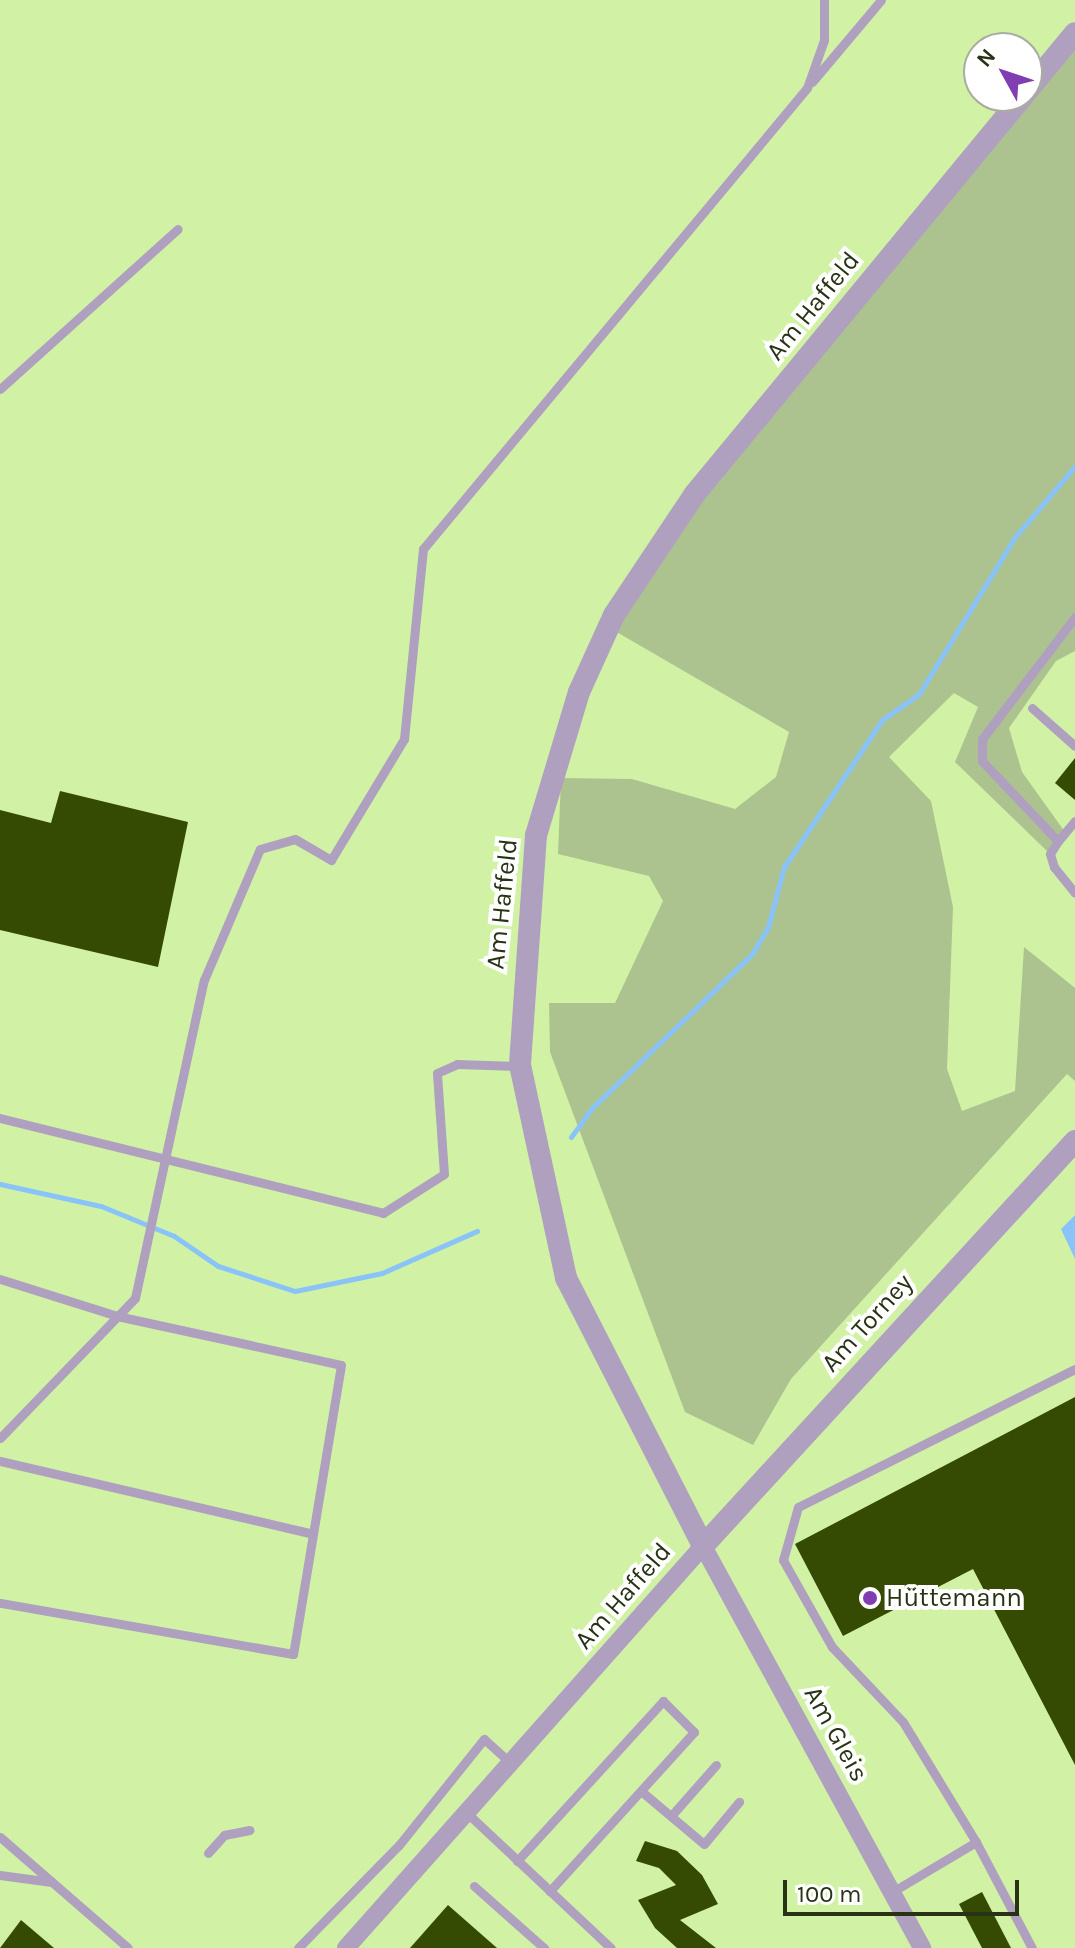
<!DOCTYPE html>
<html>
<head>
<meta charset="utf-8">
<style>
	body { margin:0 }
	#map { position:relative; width:1075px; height:1948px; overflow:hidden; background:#d1f2a5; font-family:Karla,sans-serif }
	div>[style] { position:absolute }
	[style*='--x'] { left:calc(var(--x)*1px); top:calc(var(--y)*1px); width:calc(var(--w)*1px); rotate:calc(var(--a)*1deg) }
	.green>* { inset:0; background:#acc38f }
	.water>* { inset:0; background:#8ac3f8 }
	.stream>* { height:5px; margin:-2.5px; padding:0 2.5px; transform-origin:2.5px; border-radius:2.5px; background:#8ac3f8 }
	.building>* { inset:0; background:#354b04 }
	.service>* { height:9px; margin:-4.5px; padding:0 4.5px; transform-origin:4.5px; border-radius:4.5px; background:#afa0c0 }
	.minor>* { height:18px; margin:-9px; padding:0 9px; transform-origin:9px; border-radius:9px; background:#afa0c0 }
	.tertiary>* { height:22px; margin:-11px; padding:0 11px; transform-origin:11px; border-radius:11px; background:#afa0c0 }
	.dots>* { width:22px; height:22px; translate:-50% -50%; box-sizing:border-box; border:4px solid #fff; border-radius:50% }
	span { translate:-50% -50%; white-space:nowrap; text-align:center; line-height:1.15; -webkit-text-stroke:8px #fff; paint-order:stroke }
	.street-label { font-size:26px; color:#273314 }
	.poi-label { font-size:26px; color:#273314 }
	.left { translate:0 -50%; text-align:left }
	.north { position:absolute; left:963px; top:32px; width:80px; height:80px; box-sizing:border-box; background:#fff; border:2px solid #a9ada1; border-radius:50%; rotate:310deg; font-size:22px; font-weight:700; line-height:32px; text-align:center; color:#273314 }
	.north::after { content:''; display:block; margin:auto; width:28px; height:36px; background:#803eb2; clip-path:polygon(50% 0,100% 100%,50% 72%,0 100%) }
	.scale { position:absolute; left:783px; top:1880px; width:236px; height:36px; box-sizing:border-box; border:4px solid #273314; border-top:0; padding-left:10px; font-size:24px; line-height:28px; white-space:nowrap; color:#273314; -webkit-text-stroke:6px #fff; paint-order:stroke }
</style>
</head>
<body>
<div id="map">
	<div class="green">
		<i style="clip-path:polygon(1075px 33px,1075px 651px,1056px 661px,1009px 728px,1022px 772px,1065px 832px,1050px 854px,955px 762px,978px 707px,954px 693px,889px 757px,931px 801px,953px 907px,947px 1069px,962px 1111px,1015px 1091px,1024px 947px,1075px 988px,1075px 1081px,1067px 1074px,791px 1379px,753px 1445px,685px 1412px,550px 1052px,549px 1003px,615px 1003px,663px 901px,649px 876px,558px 854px,561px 778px,632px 779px,735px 809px,776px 777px,789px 732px,608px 627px,654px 550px)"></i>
	</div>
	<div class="water">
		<i style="clip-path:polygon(1075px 1215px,1075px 1259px,1061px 1229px)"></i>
	</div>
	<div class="stream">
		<i style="--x:571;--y:1137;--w:36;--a:-54"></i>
		<i style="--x:592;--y:1108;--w:222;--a:-43.9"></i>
		<i style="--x:752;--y:954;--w:31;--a:-59"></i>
		<i style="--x:768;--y:927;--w:62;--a:-75.1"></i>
		<i style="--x:784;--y:867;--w:177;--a:-56.3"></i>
		<i style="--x:882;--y:720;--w:45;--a:-35.1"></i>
		<i style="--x:919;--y:694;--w:184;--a:-58.6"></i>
		<i style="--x:1015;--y:537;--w:93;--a:-49.8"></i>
		<i style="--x:0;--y:1184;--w:103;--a:12.3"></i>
		<i style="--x:101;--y:1206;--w:79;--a:22.3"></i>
		<i style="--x:174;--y:1236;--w:53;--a:34.3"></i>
		<i style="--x:218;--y:1266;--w:81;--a:18"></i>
		<i style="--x:295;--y:1291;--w:89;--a:-11.7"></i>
		<i style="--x:382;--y:1273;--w:104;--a:-23.9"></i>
	</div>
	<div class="building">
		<i style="clip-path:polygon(1075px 758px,1075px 800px,1055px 783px)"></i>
		<i style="clip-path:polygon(60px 791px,188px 822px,158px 967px,0 930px,0 810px,51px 823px)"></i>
		<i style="clip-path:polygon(1075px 1397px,1075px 1765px,973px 1569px,843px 1636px,795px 1544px)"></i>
		<i style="clip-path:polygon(645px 1841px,677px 1851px,702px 1875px,718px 1904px,680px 1920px,716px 1948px,677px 1948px,655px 1928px,638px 1900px,676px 1885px,659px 1868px,636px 1861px)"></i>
		<i style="clip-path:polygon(982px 1892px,1011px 1948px,982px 1948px,959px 1904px)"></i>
		<i style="clip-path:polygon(448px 1905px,497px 1948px,410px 1948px)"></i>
		<i style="clip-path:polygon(21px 1920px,54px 1948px,0 1948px)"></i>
	</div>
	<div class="service">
		<i style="--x:812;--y:82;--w:107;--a:-49.9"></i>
		<i style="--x:0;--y:389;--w:239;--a:-42"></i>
		<i style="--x:1075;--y:617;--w:153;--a:127.3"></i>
		<i style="--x:982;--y:739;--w:22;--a:90"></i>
		<i style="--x:982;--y:761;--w:110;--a:46.5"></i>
		<i style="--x:1058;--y:841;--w:15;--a:122"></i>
		<i style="--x:1050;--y:854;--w:14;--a:73"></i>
		<i style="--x:1054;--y:867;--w:33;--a:51"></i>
		<i style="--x:1032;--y:708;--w:57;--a:41.5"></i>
		<i style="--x:1058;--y:841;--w:26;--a:-50"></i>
		<i style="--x:0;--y:1118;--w:395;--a:13.9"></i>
		<i style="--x:383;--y:1213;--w:72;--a:-32.6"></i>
		<i style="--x:444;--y:1174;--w:101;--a:-94"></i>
		<i style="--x:437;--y:1073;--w:22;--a:-24"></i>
		<i style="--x:457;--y:1064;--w:61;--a:1.9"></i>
		<i style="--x:0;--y:1279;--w:123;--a:17.5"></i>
		<i style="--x:117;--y:1316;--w:229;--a:12.3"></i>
		<i style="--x:341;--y:1365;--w:293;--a:99.4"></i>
		<i style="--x:293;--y:1654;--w:297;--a:-170.1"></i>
		<i style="--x:0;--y:1438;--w:194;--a:-46"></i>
		<i style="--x:135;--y:1298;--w:325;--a:-77.8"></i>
		<i style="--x:204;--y:980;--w:142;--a:-66.9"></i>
		<i style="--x:260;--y:849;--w:36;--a:-16"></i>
		<i style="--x:295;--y:839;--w:42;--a:30.3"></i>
		<i style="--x:331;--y:860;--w:141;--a:-58.9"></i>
		<i style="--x:404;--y:739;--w:191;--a:-84.3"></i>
		<i style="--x:423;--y:549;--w:600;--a:-50.21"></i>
		<i style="--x:807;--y:88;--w:51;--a:-70.5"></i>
		<i style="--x:824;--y:40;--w:40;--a:-90"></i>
		<i style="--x:0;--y:1461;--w:321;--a:13.1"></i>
		<i style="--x:641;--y:1791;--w:82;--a:40.1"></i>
		<i style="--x:704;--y:1844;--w:55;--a:-50.2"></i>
		<i style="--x:467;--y:1813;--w:197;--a:43.2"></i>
		<i style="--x:671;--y:1816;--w:68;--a:-48.6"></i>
		<i style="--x:0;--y:1837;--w:169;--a:40.9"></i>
		<i style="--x:976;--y:1842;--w:140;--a:-121.3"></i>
		<i style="--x:903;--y:1722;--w:103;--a:-133.4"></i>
		<i style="--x:832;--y:1647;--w:100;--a:-119.4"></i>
		<i style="--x:783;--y:1560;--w:55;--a:-74.2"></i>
		<i style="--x:798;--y:1507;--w:309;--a:-26.5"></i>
		<i style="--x:208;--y:1853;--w:24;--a:-48"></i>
		<i style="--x:224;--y:1835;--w:26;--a:-11"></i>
		<i style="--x:517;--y:1861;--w:217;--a:-47.6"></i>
		<i style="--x:663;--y:1701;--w:44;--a:45"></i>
		<i style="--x:694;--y:1732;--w:215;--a:132.2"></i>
		<i style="--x:0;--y:1875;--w:52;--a:7.7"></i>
		<i style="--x:474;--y:1886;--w:94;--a:41.5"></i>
		<i style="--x:892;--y:1892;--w:98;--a:-30.8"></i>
		<i style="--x:976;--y:1842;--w:120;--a:62.2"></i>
		<i style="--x:298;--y:1948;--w:144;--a:-45.6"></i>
		<i style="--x:399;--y:1845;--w:136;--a:-51.3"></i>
		<i style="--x:484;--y:1739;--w:36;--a:42"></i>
	</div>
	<div class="minor">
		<i style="--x:346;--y:1948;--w:538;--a:-48.39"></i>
		<i style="--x:703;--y:1546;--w:458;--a:61.4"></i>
	</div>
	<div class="tertiary">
		<i style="--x:1027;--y:91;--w:75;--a:-50.4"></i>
		<i style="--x:1023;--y:96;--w:517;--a:129.51"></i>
		<i style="--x:694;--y:495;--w:144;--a:123.7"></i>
		<i style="--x:614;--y:615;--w:85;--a:114.4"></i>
		<i style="--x:579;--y:692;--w:149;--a:106.7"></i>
		<i style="--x:536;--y:835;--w:231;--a:94"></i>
		<i style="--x:520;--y:1065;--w:218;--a:77.8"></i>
		<i style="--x:566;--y:1278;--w:301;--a:62.9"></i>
		<i style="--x:703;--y:1546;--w:550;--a:-47.43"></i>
	</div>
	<div class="dots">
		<i style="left:870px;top:1598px;background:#803eb2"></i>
	</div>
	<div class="street-label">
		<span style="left:813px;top:306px;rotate:-51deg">Am Haffeld</span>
		<span style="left:502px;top:904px;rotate:-84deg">Am Haffeld</span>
		<span style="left:867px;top:1323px;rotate:-48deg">Am Torney</span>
		<span style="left:623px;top:1596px;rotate:-49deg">Am Haffeld</span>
		<span style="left:836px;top:1734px;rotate:61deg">Am Gleis</span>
	</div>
	<div class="poi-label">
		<span class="left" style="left:886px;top:1598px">Hüttemann</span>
	</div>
	<div class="north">N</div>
	<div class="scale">100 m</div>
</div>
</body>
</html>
